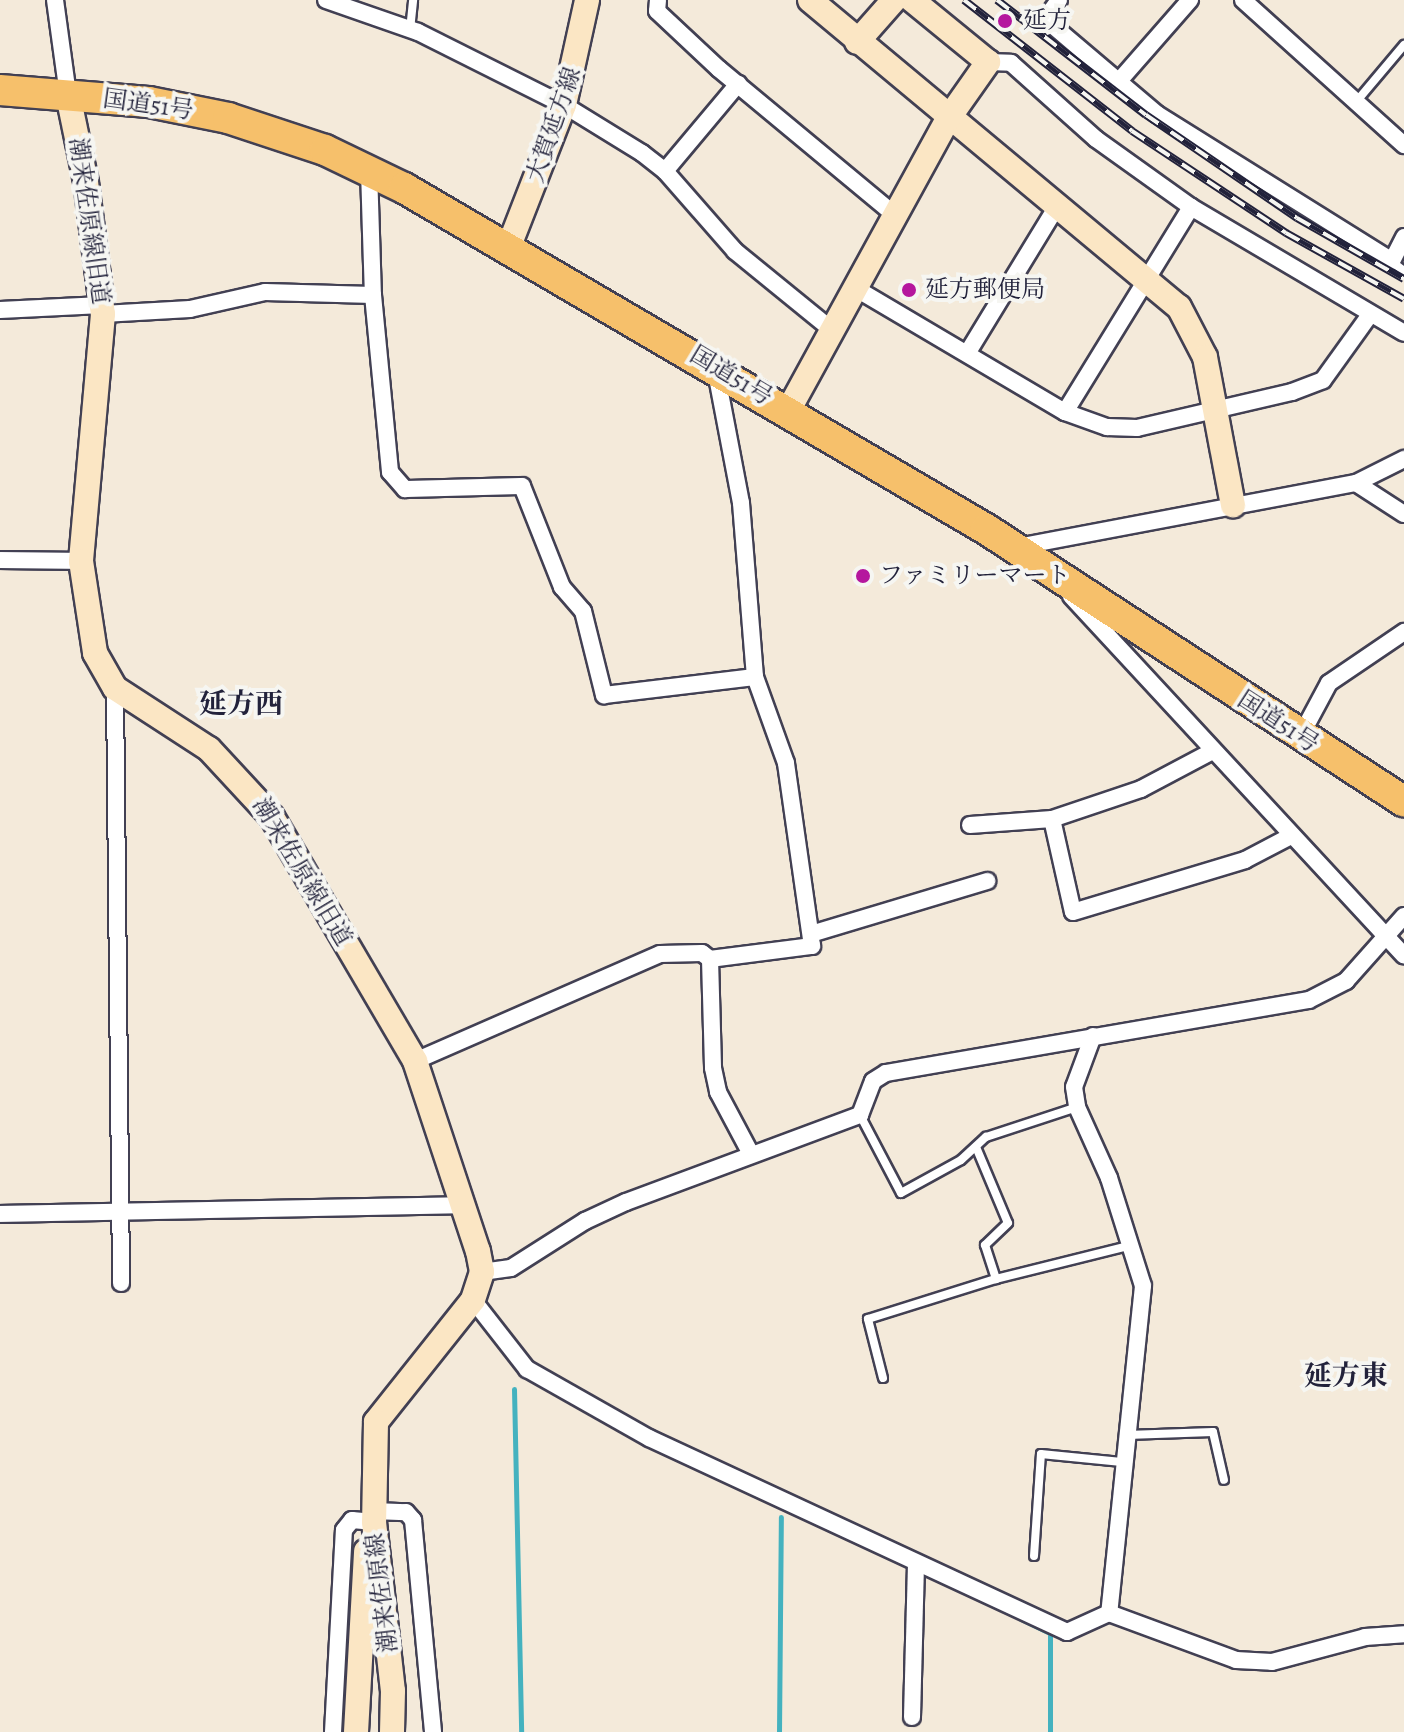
<!DOCTYPE html>
<html>
<head>
<meta charset="utf-8">
<style>
	body { margin:0 }
	#map { position:relative; width:1404px; height:1732px; overflow:hidden; background:#f4eada; font-family:Alegreya,"Noto Serif JP",serif }
	div>[style] { position:absolute }
	[style*='--x'] { left:calc(var(--x)*1px); top:calc(var(--y)*1px); width:calc(var(--w)*1px); rotate:calc(var(--a)*1deg) }
	.stream>* { height:5px; margin:-2.5px; padding:0 2.5px; transform-origin:2.5px; border-radius:2.5px; background:#44b2bf }
	.roads { filter:drop-shadow(2px 0 #424053) drop-shadow(-2px 0 #424053) drop-shadow(0 2px #424053) drop-shadow(0 -2px #424053) }
	.lane>* { height:8px; margin:-4px; padding:0 4px; transform-origin:4px; border-radius:4px; background:#fff }
	.street>* { height:16px; margin:-8px; padding:0 8px; transform-origin:8px; border-radius:8px; background:#fff }
	.secondary>* { height:24px; margin:-12px; padding:0 12px; transform-origin:12px; border-radius:12px; background:#fbe6c4 }
	.highway>* { height:30px; margin:-15px; padding:0 15px; transform-origin:15px; border-radius:15px; background:#f6c06b }
	.rail>* { height:8px; margin-top:-4px; transform-origin:0; background:repeating-linear-gradient(90deg,#f6f6f2 0 15px,#22223b 0 30px); box-sizing:border-box; border-block:2px solid #22223b }
	.dots>* { width:22px; height:22px; translate:-50% -50%; box-sizing:border-box; border:4px solid #f6f6f2; border-radius:50% }
	span { translate:-50% -50%; white-space:nowrap; text-align:center; line-height:1.15; -webkit-text-stroke:8px #f6f6f2; paint-order:stroke }
	.poi-label { font-size:24px; color:#22223b }
	.left { translate:0 -50%; text-align:left }
	.street-label { font-size:24px; color:#22223b }
	.quarter-label { font-size:28px; color:#22223b; font-weight:700 }
</style>
</head>
<body>
<div id="map">
	<div class="stream">
		<i style="--x:514;--y:1389;--w:343;--a:88.8"></i>
		<i style="--x:1021;--y:1619;--w:32;--a:26"></i>
		<i style="--x:1050;--y:1633;--w:99;--a:90"></i>
		<i style="--x:779;--y:1732;--w:215;--a:-89.5"></i>
	</div>
	<div class="roads">
		<div class="lane">
			<i style="--x:410;--y:30;--w:30;--a:-84"></i>
			<i style="--x:1356;--y:102;--w:75;--a:-49.9"></i>
			<i style="--x:1392;--y:262;--w:15;--a:37"></i>
			<i style="--x:860;--y:1115;--w:88;--a:62.3"></i>
			<i style="--x:901;--y:1193;--w:68;--a:-28.8"></i>
			<i style="--x:961;--y:1160;--w:34;--a:-43"></i>
			<i style="--x:986;--y:1137;--w:96;--a:-18.2"></i>
			<i style="--x:976;--y:1147;--w:82;--a:67.2"></i>
			<i style="--x:1008;--y:1223;--w:32;--a:136"></i>
			<i style="--x:985;--y:1245;--w:36;--a:72"></i>
			<i style="--x:883;--y:1378;--w:61;--a:-104.3"></i>
			<i style="--x:868;--y:1319;--w:134;--a:-17.4"></i>
			<i style="--x:996;--y:1279;--w:140;--a:-14"></i>
			<i style="--x:1127;--y:1435;--w:86;--a:-2"></i>
			<i style="--x:1213;--y:1432;--w:49;--a:77.1"></i>
			<i style="--x:1034;--y:1556;--w:102;--a:-86.1"></i>
			<i style="--x:1041;--y:1454;--w:81;--a:5.6"></i>
		</div>
		<div class="street">
			<i style="--x:55;--y:0;--w:96;--a:82.2"></i>
			<i style="--x:326;--y:0;--w:97;--a:19.2"></i>
			<i style="--x:418;--y:32;--w:163;--a:26.6"></i>
			<i style="--x:564;--y:105;--w:92;--a:31.6"></i>
			<i style="--x:642;--y:153;--w:29;--a:38"></i>
			<i style="--x:665;--y:171;--w:106;--a:48.8"></i>
			<i style="--x:735;--y:251;--w:125;--a:39.2"></i>
			<i style="--x:658;--y:0;--w:11;--a:95"></i>
			<i style="--x:657;--y:11;--w:85;--a:43.1"></i>
			<i style="--x:719;--y:69;--w:229;--a:39.7"></i>
			<i style="--x:1059;--y:0;--w:24;--a:126"></i>
			<i style="--x:1045;--y:19;--w:147;--a:40.3"></i>
			<i style="--x:1157;--y:114;--w:277;--a:32"></i>
			<i style="--x:1392;--y:261;--w:27;--a:-63"></i>
			<i style="--x:1243;--y:0;--w:217;--a:42"></i>
			<i style="--x:988;--y:62;--w:23;--a:2"></i>
			<i style="--x:1011;--y:63;--w:114;--a:41.8"></i>
			<i style="--x:1096;--y:139;--w:117;--a:35.6"></i>
			<i style="--x:1191;--y:207;--w:247;--a:30.6"></i>
			<i style="--x:1119;--y:81;--w:108;--a:-48.8"></i>
			<i style="--x:369;--y:170;--w:125;--a:88.2"></i>
			<i style="--x:373;--y:295;--w:178;--a:84.5"></i>
			<i style="--x:390;--y:472;--w:23;--a:49"></i>
			<i style="--x:405;--y:489;--w:117;--a:-1.5"></i>
			<i style="--x:522;--y:486;--w:109;--a:68.4"></i>
			<i style="--x:562;--y:587;--w:32;--a:49"></i>
			<i style="--x:583;--y:611;--w:87;--a:76"></i>
			<i style="--x:604;--y:695;--w:152;--a:-6.8"></i>
			<i style="--x:665;--y:171;--w:114;--a:-50"></i>
			<i style="--x:855;--y:288;--w:244;--a:30.6"></i>
			<i style="--x:1065;--y:412;--w:45;--a:19.7"></i>
			<i style="--x:1107;--y:427;--w:30;--a:2"></i>
			<i style="--x:1137;--y:428;--w:159;--a:-13.1"></i>
			<i style="--x:1292;--y:392;--w:33;--a:-21"></i>
			<i style="--x:1323;--y:380;--w:79;--a:-54.3"></i>
			<i style="--x:0;--y:310;--w:102;--a:-2.8"></i>
			<i style="--x:103;--y:314;--w:87;--a:-3.3"></i>
			<i style="--x:190;--y:309;--w:77;--a:-12.8"></i>
			<i style="--x:265;--y:292;--w:108;--a:1.6"></i>
			<i style="--x:968;--y:352;--w:169;--a:-58.6"></i>
			<i style="--x:1065;--y:412;--w:241;--a:-58.4"></i>
			<i style="--x:1356;--y:483;--w:54;--a:-26.6"></i>
			<i style="--x:1017;--y:547;--w:345;--a:-10.7"></i>
			<i style="--x:1356;--y:483;--w:57;--a:32.9"></i>
			<i style="--x:0;--y:560;--w:81;--a:0.7"></i>
			<i style="--x:1071;--y:596;--w:490;--a:47.2"></i>
			<i style="--x:115;--y:688;--w:595;--a:89.42"></i>
			<i style="--x:1300;--y:737;--w:61;--a:-61.8"></i>
			<i style="--x:1329;--y:683;--w:91;--a:-34.2"></i>
			<i style="--x:1052;--y:819;--w:95;--a:77.3"></i>
			<i style="--x:1073;--y:912;--w:180;--a:-16.8"></i>
			<i style="--x:1245;--y:860;--w:52;--a:-27.6"></i>
			<i style="--x:970;--y:825;--w:82;--a:-4.2"></i>
			<i style="--x:1052;--y:819;--w:94;--a:-18.6"></i>
			<i style="--x:1141;--y:789;--w:79;--a:-27.9"></i>
			<i style="--x:814;--y:933;--w:181;--a:-16.7"></i>
			<i style="--x:710;--y:959;--w:109;--a:88.4"></i>
			<i style="--x:713;--y:1068;--w:25;--a:78"></i>
			<i style="--x:718;--y:1092;--w:70;--a:62"></i>
			<i style="--x:1093;--y:1036;--w:54;--a:110.4"></i>
			<i style="--x:1074;--y:1087;--w:20;--a:81"></i>
			<i style="--x:1077;--y:1107;--w:78;--a:65.7"></i>
			<i style="--x:1109;--y:1178;--w:113;--a:72.5"></i>
			<i style="--x:1143;--y:1286;--w:329;--a:95.9"></i>
			<i style="--x:415;--y:1061;--w:267;--a:-23.6"></i>
			<i style="--x:660;--y:954;--w:42;--a:-1.4"></i>
			<i style="--x:702;--y:953;--w:10;--a:37"></i>
			<i style="--x:710;--y:959;--w:103;--a:-7.3"></i>
			<i style="--x:812;--y:946;--w:185;--a:-98.1"></i>
			<i style="--x:786;--y:763;--w:91;--a:-109.8"></i>
			<i style="--x:755;--y:677;--w:175;--a:-94.6"></i>
			<i style="--x:741;--y:503;--w:133;--a:-100.8"></i>
			<i style="--x:0;--y:1214;--w:464;--a:-1.1"></i>
			<i style="--x:482;--y:1272;--w:29;--a:-8"></i>
			<i style="--x:511;--y:1268;--w:88;--a:-32.4"></i>
			<i style="--x:585;--y:1221;--w:45;--a:-24.9"></i>
			<i style="--x:626;--y:1202;--w:250;--a:-20.4"></i>
			<i style="--x:860;--y:1115;--w:36;--a:-69"></i>
			<i style="--x:873;--y:1081;--w:15;--a:-32"></i>
			<i style="--x:886;--y:1073;--w:429;--a:-9.8"></i>
			<i style="--x:1309;--y:1000;--w:42;--a:-27.2"></i>
			<i style="--x:1346;--y:981;--w:87;--a:-48.3"></i>
			<i style="--x:473;--y:1300;--w:88;--a:52"></i>
			<i style="--x:527;--y:1369;--w:140;--a:29.5"></i>
			<i style="--x:649;--y:1438;--w:461;--a:24.9"></i>
			<i style="--x:1067;--y:1632;--w:46;--a:-24.3"></i>
			<i style="--x:1109;--y:1613;--w:135;--a:20.3"></i>
			<i style="--x:1236;--y:1660;--w:36;--a:3"></i>
			<i style="--x:1272;--y:1662;--w:96;--a:-15"></i>
			<i style="--x:1365;--y:1637;--w:39;--a:-4"></i>
			<i style="--x:373;--y:1511;--w:33;--a:2"></i>
			<i style="--x:406;--y:1512;--w:11;--a:49"></i>
			<i style="--x:413;--y:1520;--w:213;--a:84.6"></i>
			<i style="--x:912;--y:1717;--w:154;--a:-88.5"></i>
			<i style="--x:333;--y:1732;--w:202;--a:-86.9"></i>
			<i style="--x:344;--y:1530;--w:13;--a:-51"></i>
			<i style="--x:352;--y:1520;--w:22;--a:5"></i>
		</div>
		<div class="secondary">
			<i style="--x:810;--y:0;--w:480;--a:39.8"></i>
			<i style="--x:1179;--y:307;--w:56;--a:62.5"></i>
			<i style="--x:1205;--y:357;--w:151;--a:79.3"></i>
			<i style="--x:857;--y:42;--w:56;--a:-48.6"></i>
			<i style="--x:68;--y:95;--w:89;--a:78.3"></i>
			<i style="--x:86;--y:182;--w:133;--a:82.7"></i>
			<i style="--x:103;--y:314;--w:248;--a:95.1"></i>
			<i style="--x:81;--y:561;--w:93;--a:81.3"></i>
			<i style="--x:95;--y:653;--w:40;--a:60.3"></i>
			<i style="--x:115;--y:688;--w:112;--a:33"></i>
			<i style="--x:209;--y:749;--w:93;--a:47.2"></i>
			<i style="--x:272;--y:817;--w:283;--a:59.6"></i>
			<i style="--x:415;--y:1061;--w:200;--a:71.7"></i>
			<i style="--x:478;--y:1251;--w:21;--a:79"></i>
			<i style="--x:482;--y:1272;--w:29;--a:108"></i>
			<i style="--x:473;--y:1300;--w:156;--a:128.5"></i>
			<i style="--x:376;--y:1422;--w:100;--a:91.1"></i>
			<i style="--x:374;--y:1522;--w:170;--a:83.6"></i>
			<i style="--x:393;--y:1691;--w:41;--a:91.4"></i>
			<i style="--x:509;--y:246;--w:151;--a:-68.7"></i>
			<i style="--x:564;--y:105;--w:107;--a:-77.6"></i>
			<i style="--x:788;--y:411;--w:333;--a:-61.3"></i>
			<i style="--x:948;--y:119;--w:70;--a:-54.9"></i>
			<i style="--x:988;--y:62;--w:98;--a:-140.8"></i>
			<i style="--x:356;--y:1732;--w:181;--a:-86.8"></i>
		</div>
		<div class="highway">
			<i style="--x:0;--y:90;--w:149;--a:4.6"></i>
			<i style="--x:149;--y:102;--w:81;--a:11.4"></i>
			<i style="--x:228;--y:118;--w:102;--a:18.3"></i>
			<i style="--x:325;--y:150;--w:88;--a:25.7"></i>
			<i style="--x:404;--y:188;--w:675;--a:30.37"></i>
			<i style="--x:986;--y:529;--w:499;--a:33.1"></i>
		</div>
	</div>
	<div class="rail">
		<i style="--x:964;--y:0;--w:213;--a:37.9"></i>
		<i style="--x:1132;--y:131;--w:185;--a:33.5"></i>
		<i style="--x:1286;--y:233;--w:135;--a:29.2"></i>
		<i style="--x:997;--y:0;--w:188;--a:37.7"></i>
		<i style="--x:1146;--y:115;--w:183;--a:34.3"></i>
		<i style="--x:1297;--y:218;--w:123;--a:29.7"></i>
	</div>
	<div class="dots">
		<i style="left:1005px;top:21px;background:#b5179e"></i>
		<i style="left:909px;top:290px;background:#b5179e"></i>
		<i style="left:863px;top:576px;background:#b5179e"></i>
	</div>
	<div class="poi-label">
		<span class="left" style="left:1023px;top:21px">延方</span>
		<span class="left" style="left:925px;top:290px">延方郵便局</span>
		<span class="left" style="left:879px;top:576px">ファミリーマート</span>
	</div>
	<div class="street-label">
		<span style="left:148px;top:105px;rotate:8deg">国道51号</span>
		<span style="left:554px;top:125px;rotate:-71deg">大賀延方線</span>
		<span style="left:89px;top:221px;rotate:82deg">潮来佐原線旧道</span>
		<span style="left:731px;top:376px;rotate:31deg">国道51号</span>
		<span style="left:1278px;top:722px;rotate:33deg">国道51号</span>
		<span style="left:302px;top:872px;rotate:59deg">潮来佐原線旧道</span>
		<span style="left:382px;top:1593px;rotate:-97deg">潮来佐原線</span>
	</div>
	<div class="quarter-label">
		<span style="left:241px;top:704px">延方西</span>
		<span style="left:1346px;top:1376px">延方東</span>
	</div>
</div>
</body>
</html>
